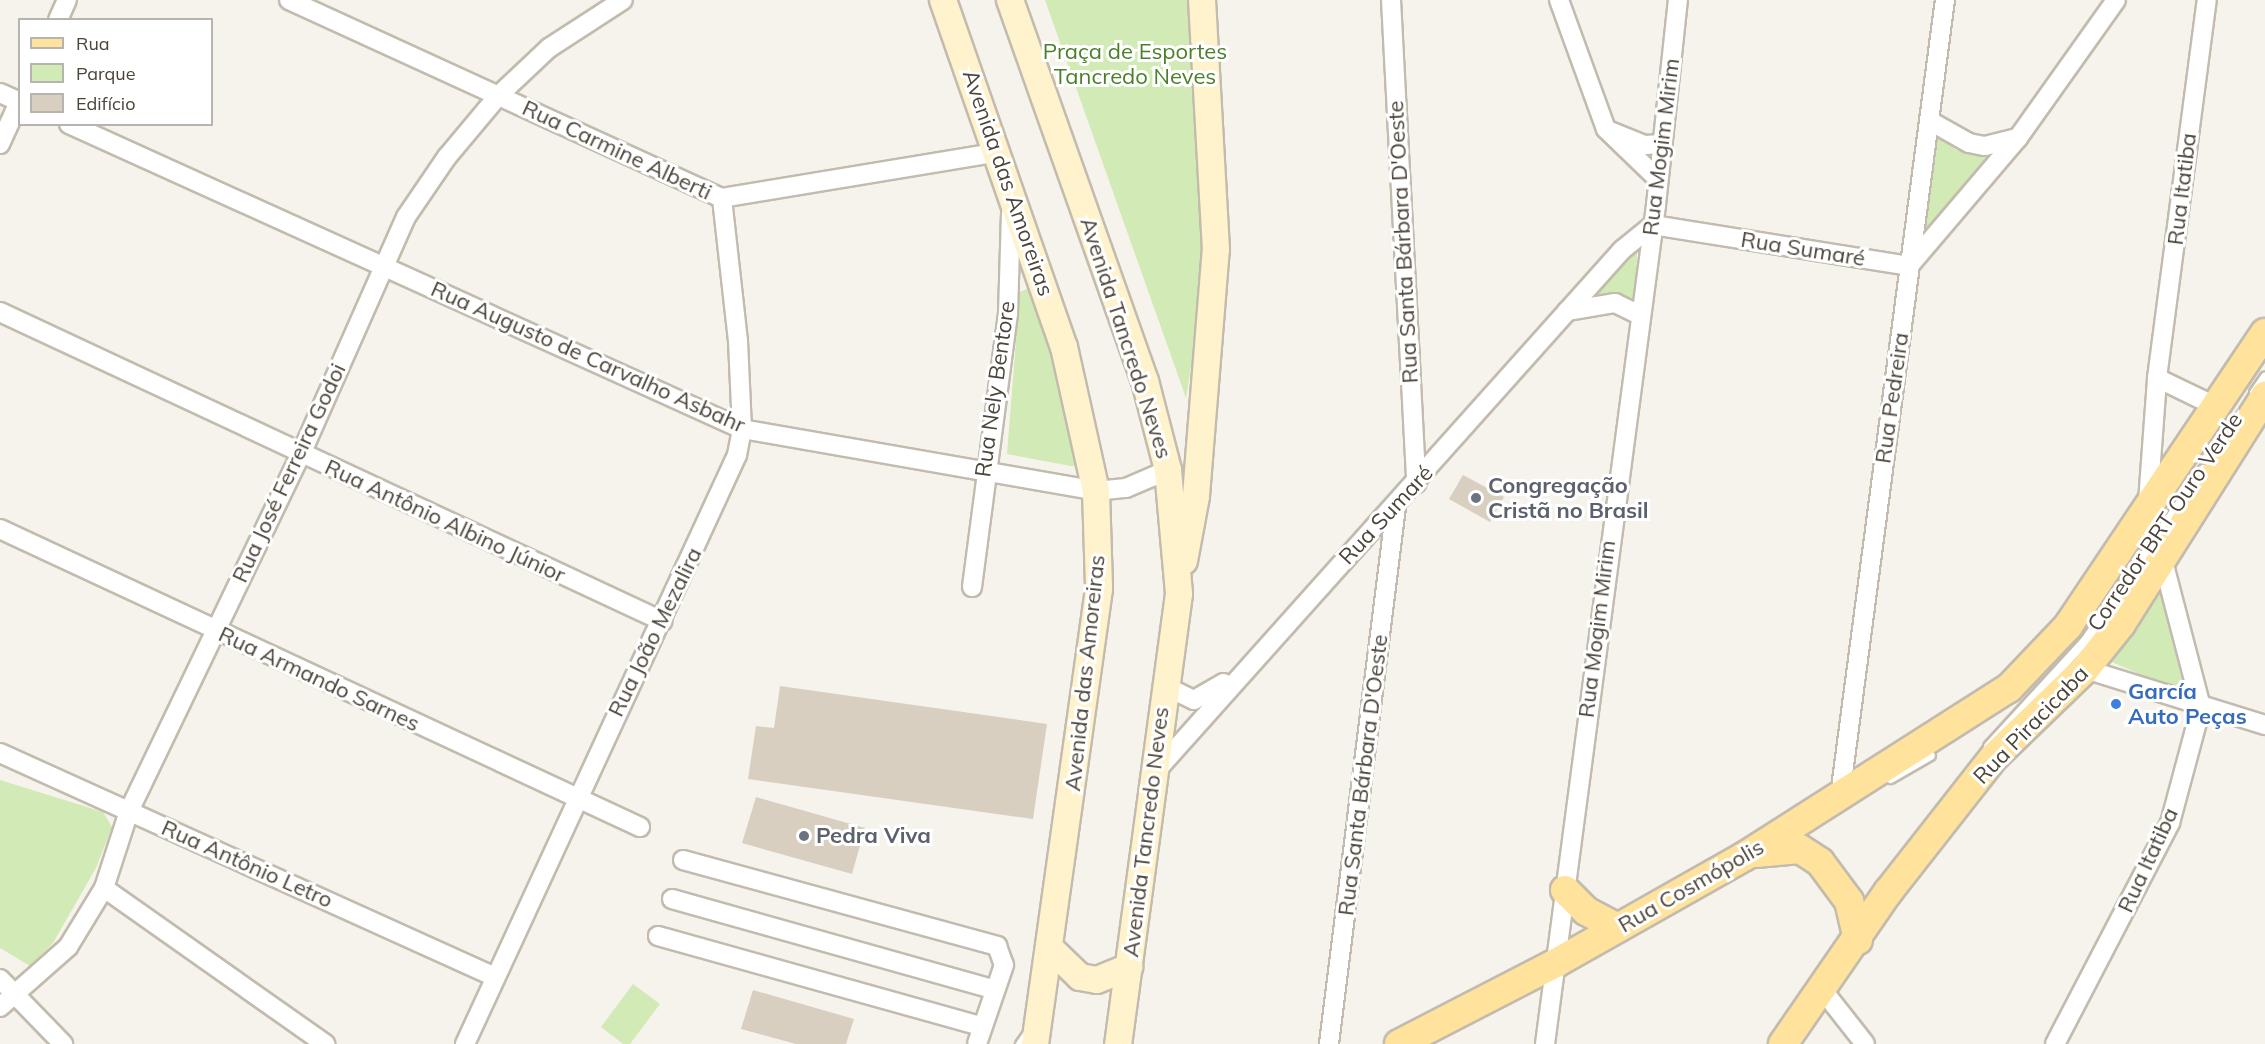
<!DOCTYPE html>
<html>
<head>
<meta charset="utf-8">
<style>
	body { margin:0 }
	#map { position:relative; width:2265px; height:1044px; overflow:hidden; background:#f6f3ec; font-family:Mulish,sans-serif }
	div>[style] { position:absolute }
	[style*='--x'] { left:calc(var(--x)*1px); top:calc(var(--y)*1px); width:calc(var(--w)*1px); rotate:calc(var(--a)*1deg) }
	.green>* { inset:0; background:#d2eab5 }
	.building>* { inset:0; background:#d8cfc1 }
	.roads { filter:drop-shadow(2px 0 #c2bbae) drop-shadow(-2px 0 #c2bbae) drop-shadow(0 2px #c2bbae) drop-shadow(0 -2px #c2bbae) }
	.service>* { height:9px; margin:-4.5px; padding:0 4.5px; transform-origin:4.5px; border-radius:4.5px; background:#fff }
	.minor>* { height:18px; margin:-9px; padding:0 9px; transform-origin:9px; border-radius:9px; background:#fff }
	.secondary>* { height:26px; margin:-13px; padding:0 13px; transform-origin:13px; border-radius:13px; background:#fff3cd }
	.primary>* { height:28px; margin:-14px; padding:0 14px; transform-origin:14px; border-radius:14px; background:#ffe39c }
	.dots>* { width:16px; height:16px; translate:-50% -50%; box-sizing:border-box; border:3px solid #fff; border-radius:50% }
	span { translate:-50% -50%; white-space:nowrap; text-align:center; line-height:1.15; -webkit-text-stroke:6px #fff; paint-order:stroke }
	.park-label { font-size:22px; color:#4a7f2a }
	.street-label { font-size:22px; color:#4b4439 }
	.worship-label { font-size:22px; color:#5b616d; font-weight:700 }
	.left { translate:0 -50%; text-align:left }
	.shop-label { font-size:22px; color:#366cbe; font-weight:700 }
	.legend { position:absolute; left:18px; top:18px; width:195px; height:108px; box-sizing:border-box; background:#fff; border:2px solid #b7b4b0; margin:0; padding:8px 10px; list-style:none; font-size:18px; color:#4b4439 }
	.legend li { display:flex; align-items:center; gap:12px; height:30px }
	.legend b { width:30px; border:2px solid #b7b4b0 }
</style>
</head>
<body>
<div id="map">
	<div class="green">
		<i style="clip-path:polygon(1045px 0,1194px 0,1210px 250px,1186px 398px)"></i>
		<i style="clip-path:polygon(1933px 132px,1956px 150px,1986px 155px,2002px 148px,1917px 246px)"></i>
		<i style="clip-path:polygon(1637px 246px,1636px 306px,1584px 300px)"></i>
		<i style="clip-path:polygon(1036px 285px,1082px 468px,1007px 454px,1020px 292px)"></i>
		<i style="clip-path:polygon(2162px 586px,2185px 679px,2187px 695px,2105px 659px)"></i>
		<i style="clip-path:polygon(0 780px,103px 812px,112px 827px,96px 868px,53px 943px,30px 966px,0 948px)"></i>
		<i style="clip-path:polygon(633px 984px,660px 1004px,630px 1044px,623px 1044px,601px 1027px)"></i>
	</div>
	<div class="building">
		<i style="clip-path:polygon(1463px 475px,1504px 497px,1490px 522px,1449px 499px)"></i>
		<i style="clip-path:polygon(780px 686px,1047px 724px,1033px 819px,748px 779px,756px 726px,774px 728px)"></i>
		<i style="clip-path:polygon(756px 797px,865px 828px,852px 874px,742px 843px)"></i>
		<i style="clip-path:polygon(753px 990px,854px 1019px,846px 1044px,796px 1044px,741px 1029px)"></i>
	</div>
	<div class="roads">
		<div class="service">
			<i style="--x:2254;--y:392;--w:19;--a:-55"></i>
			<i style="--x:1988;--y:746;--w:144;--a:-47.5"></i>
			<i style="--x:2085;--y:640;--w:208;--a:-55.4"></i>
			<i style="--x:1890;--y:778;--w:46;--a:-29.9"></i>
			<i style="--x:1020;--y:1044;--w:19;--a:-55"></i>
		</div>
		<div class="minor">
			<i style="--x:289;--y:0;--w:476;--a:24.6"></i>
			<i style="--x:722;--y:198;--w:281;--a:-9.4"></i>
			<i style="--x:1391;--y:0;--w:484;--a:87"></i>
			<i style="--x:1559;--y:0;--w:137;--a:70"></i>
			<i style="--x:1606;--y:129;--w:72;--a:43.9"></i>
			<i style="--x:58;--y:20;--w:22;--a:-66"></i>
			<i style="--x:0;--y:93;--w:22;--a:24"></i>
			<i style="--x:1930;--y:121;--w:45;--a:29.4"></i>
			<i style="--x:1969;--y:143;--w:16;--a:11"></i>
			<i style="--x:1985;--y:146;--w:34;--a:-14"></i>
			<i style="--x:69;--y:124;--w:739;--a:24.38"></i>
			<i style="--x:742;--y:429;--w:359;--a:9.9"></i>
			<i style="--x:1096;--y:491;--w:30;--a:-6"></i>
			<i style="--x:1126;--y:488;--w:46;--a:-23.2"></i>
			<i style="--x:1610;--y:131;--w:38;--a:22"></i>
			<i style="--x:1645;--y:145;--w:17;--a:-3"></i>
			<i style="--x:0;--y:144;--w:48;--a:-65.6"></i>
			<i style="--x:1567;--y:311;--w:49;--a:-9.5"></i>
			<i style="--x:1615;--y:303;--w:25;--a:26"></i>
			<i style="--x:0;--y:312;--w:731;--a:25.02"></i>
			<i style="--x:2157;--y:378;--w:67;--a:25.8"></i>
			<i style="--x:2148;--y:502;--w:124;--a:-85.8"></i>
			<i style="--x:2157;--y:378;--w:381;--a:-82.5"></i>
			<i style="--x:0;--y:529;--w:706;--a:24.97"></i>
			<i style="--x:972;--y:587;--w:275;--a:-82.5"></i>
			<i style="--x:1008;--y:314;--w:101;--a:-88.3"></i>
			<i style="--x:2085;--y:669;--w:189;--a:17.3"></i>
			<i style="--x:1165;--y:686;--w:32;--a:26"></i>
			<i style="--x:1194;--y:700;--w:34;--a:-30"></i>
			<i style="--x:0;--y:753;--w:543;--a:24.35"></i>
			<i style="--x:1156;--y:771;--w:699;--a:-48.19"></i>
			<i style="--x:1622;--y:250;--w:40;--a:-39"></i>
			<i style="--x:1653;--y:225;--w:259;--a:9.1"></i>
			<i style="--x:1909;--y:266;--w:168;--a:-49.6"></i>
			<i style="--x:2018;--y:138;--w:169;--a:-54.6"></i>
			<i style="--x:1840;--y:796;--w:803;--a:-82.49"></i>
			<i style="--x:683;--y:860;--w:326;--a:15.3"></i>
			<i style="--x:997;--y:946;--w:20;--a:70"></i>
			<i style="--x:1004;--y:965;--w:83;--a:108.9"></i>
			<i style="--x:104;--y:888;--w:271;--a:35.2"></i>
			<i style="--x:672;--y:899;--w:336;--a:15.7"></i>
			<i style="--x:658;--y:936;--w:337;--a:15.6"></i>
			<i style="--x:0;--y:979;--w:91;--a:45.9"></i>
			<i style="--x:1821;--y:988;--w:71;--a:51.8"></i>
			<i style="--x:0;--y:1007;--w:91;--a:-41.4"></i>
			<i style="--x:68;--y:947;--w:69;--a:-58.6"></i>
			<i style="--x:104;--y:888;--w:81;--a:-72"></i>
			<i style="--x:129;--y:811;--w:396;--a:-64.3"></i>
			<i style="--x:301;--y:454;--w:259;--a:-66.1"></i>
			<i style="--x:406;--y:217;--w:73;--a:-55.7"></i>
			<i style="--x:447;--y:157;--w:80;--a:-50.1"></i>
			<i style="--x:498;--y:96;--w:70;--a:-43.3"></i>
			<i style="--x:549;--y:48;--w:88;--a:-33"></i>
			<i style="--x:465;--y:1044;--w:649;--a:-65.21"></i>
			<i style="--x:737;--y:455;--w:26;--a:-79"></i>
			<i style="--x:742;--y:429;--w:88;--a:-92.6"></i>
			<i style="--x:738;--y:341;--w:144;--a:-96.4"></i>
			<i style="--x:1329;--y:1044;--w:542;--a:-82.9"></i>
			<i style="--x:1545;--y:1044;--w:846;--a:-82.46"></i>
			<i style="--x:1656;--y:205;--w:206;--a:-83.9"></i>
			<i style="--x:2055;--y:1044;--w:249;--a:-62.5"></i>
			<i style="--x:2170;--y:823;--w:120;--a:-75"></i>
			<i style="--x:2201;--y:707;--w:151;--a:-104.6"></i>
		</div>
		<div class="secondary">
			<i style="--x:943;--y:0;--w:367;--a:70.8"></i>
			<i style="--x:1064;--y:347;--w:148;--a:77.5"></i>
			<i style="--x:1096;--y:491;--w:98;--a:88.2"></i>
			<i style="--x:1099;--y:589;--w:459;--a:98"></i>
			<i style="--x:1010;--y:0;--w:404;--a:70.5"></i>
			<i style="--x:1145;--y:381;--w:92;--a:75.5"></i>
			<i style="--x:1168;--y:470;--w:124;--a:84.9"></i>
			<i style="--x:1179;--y:594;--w:454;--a:97.7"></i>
			<i style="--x:1184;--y:561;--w:66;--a:-79.5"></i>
			<i style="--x:1196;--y:496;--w:247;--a:-85.4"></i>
			<i style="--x:1216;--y:250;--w:250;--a:-93.2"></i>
			<i style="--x:1052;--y:950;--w:39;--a:44"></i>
			<i style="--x:1080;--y:977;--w:17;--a:10"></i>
			<i style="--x:1097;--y:980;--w:35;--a:-22"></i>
		</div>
		<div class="primary">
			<i style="--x:1756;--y:853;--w:44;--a:-5.2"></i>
			<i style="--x:1800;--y:849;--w:24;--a:33"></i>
			<i style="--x:1820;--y:862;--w:49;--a:53.4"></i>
			<i style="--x:1849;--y:901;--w:40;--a:77"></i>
			<i style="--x:1565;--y:890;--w:30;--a:45"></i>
			<i style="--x:1586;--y:911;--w:36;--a:28"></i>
			<i style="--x:1399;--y:1044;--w:177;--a:-27.3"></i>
			<i style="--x:1556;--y:963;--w:217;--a:-29.5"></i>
			<i style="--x:1745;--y:856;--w:313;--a:-32.5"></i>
			<i style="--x:2009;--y:688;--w:86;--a:-46.4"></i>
			<i style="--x:2068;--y:626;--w:353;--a:-56.1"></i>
			<i style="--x:1783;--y:1044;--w:185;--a:-55.4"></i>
			<i style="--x:1888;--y:892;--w:172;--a:-51.9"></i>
			<i style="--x:1994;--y:757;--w:127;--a:-44"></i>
			<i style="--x:2085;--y:669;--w:58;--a:-51.3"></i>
			<i style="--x:2121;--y:624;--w:270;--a:-57.7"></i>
		</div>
	</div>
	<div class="dots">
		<i style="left:1476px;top:498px;background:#6b7280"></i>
		<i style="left:2116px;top:704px;background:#3f7fe0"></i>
		<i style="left:804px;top:836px;background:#6b7280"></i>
	</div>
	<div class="park-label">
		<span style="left:1135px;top:64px">Praça de Esportes<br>Tancredo Neves</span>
	</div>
	<div class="street-label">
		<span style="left:1661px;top:147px;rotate:-83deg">Rua Mogim Mirim</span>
		<span style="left:617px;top:150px;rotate:25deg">Rua Carmine Alberti</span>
		<span style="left:1008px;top:183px;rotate:71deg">Avenida das Amoreiras</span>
		<span style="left:2182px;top:189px;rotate:-83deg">Rua Itatiba</span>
		<span style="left:1403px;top:242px;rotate:-93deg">Rua Santa Bárbara D'Oeste</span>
		<span style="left:1803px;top:249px;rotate:9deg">Rua Sumaré</span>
		<span style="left:1126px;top:338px;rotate:72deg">Avenida Tancredo Neves</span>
		<span style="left:588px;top:357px;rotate:24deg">Rua Augusto de Carvalho Asbahr</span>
		<span style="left:995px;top:389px;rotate:-82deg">Rua Nely Bentore</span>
		<span style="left:1892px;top:398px;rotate:-82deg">Rua Pedreira</span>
		<span style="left:289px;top:473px;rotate:-65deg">Rua José Ferreira Godoi</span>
		<span style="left:1386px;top:515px;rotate:-47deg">Rua Sumaré</span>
		<span style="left:445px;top:521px;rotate:25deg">Rua Antônio Albino Júnior</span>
		<span style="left:2165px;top:522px;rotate:-56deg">Corredor BRT Ouro Verde</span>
		<span style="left:1597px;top:629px;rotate:-83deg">Rua Mogim Mirim</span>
		<span style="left:655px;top:632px;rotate:-64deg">Rua João Mezalira</span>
		<span style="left:1085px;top:673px;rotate:-84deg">Avenida das Amoreiras</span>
		<span style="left:319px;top:679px;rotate:25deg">Rua Armando Sarnes</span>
		<span style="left:2031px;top:725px;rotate:-46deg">Rua Piracicaba</span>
		<span style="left:1363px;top:775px;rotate:-83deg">Rua Santa Bárbara D'Oeste</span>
		<span style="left:1146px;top:832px;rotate:-83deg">Avenida Tancredo Neves</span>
		<span style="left:2148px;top:860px;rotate:-65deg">Rua Itatiba</span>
		<span style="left:247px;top:864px;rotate:24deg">Rua Antônio Letro</span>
		<span style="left:1691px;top:886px;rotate:-30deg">Rua Cosmópolis</span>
	</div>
	<div class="worship-label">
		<span class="left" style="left:1488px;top:498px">Congregação<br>Cristã no Brasil</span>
		<span class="left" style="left:816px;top:836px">Pedra Viva</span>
	</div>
	<div class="shop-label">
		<span class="left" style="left:2128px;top:704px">García<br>Auto Peças</span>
	</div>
	<ul class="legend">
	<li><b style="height:8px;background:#ffe39c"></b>Rua</li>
	<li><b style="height:16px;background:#d2eab5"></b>Parque</li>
	<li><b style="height:16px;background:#d8cfc1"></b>Edifício</li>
	</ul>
</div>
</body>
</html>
